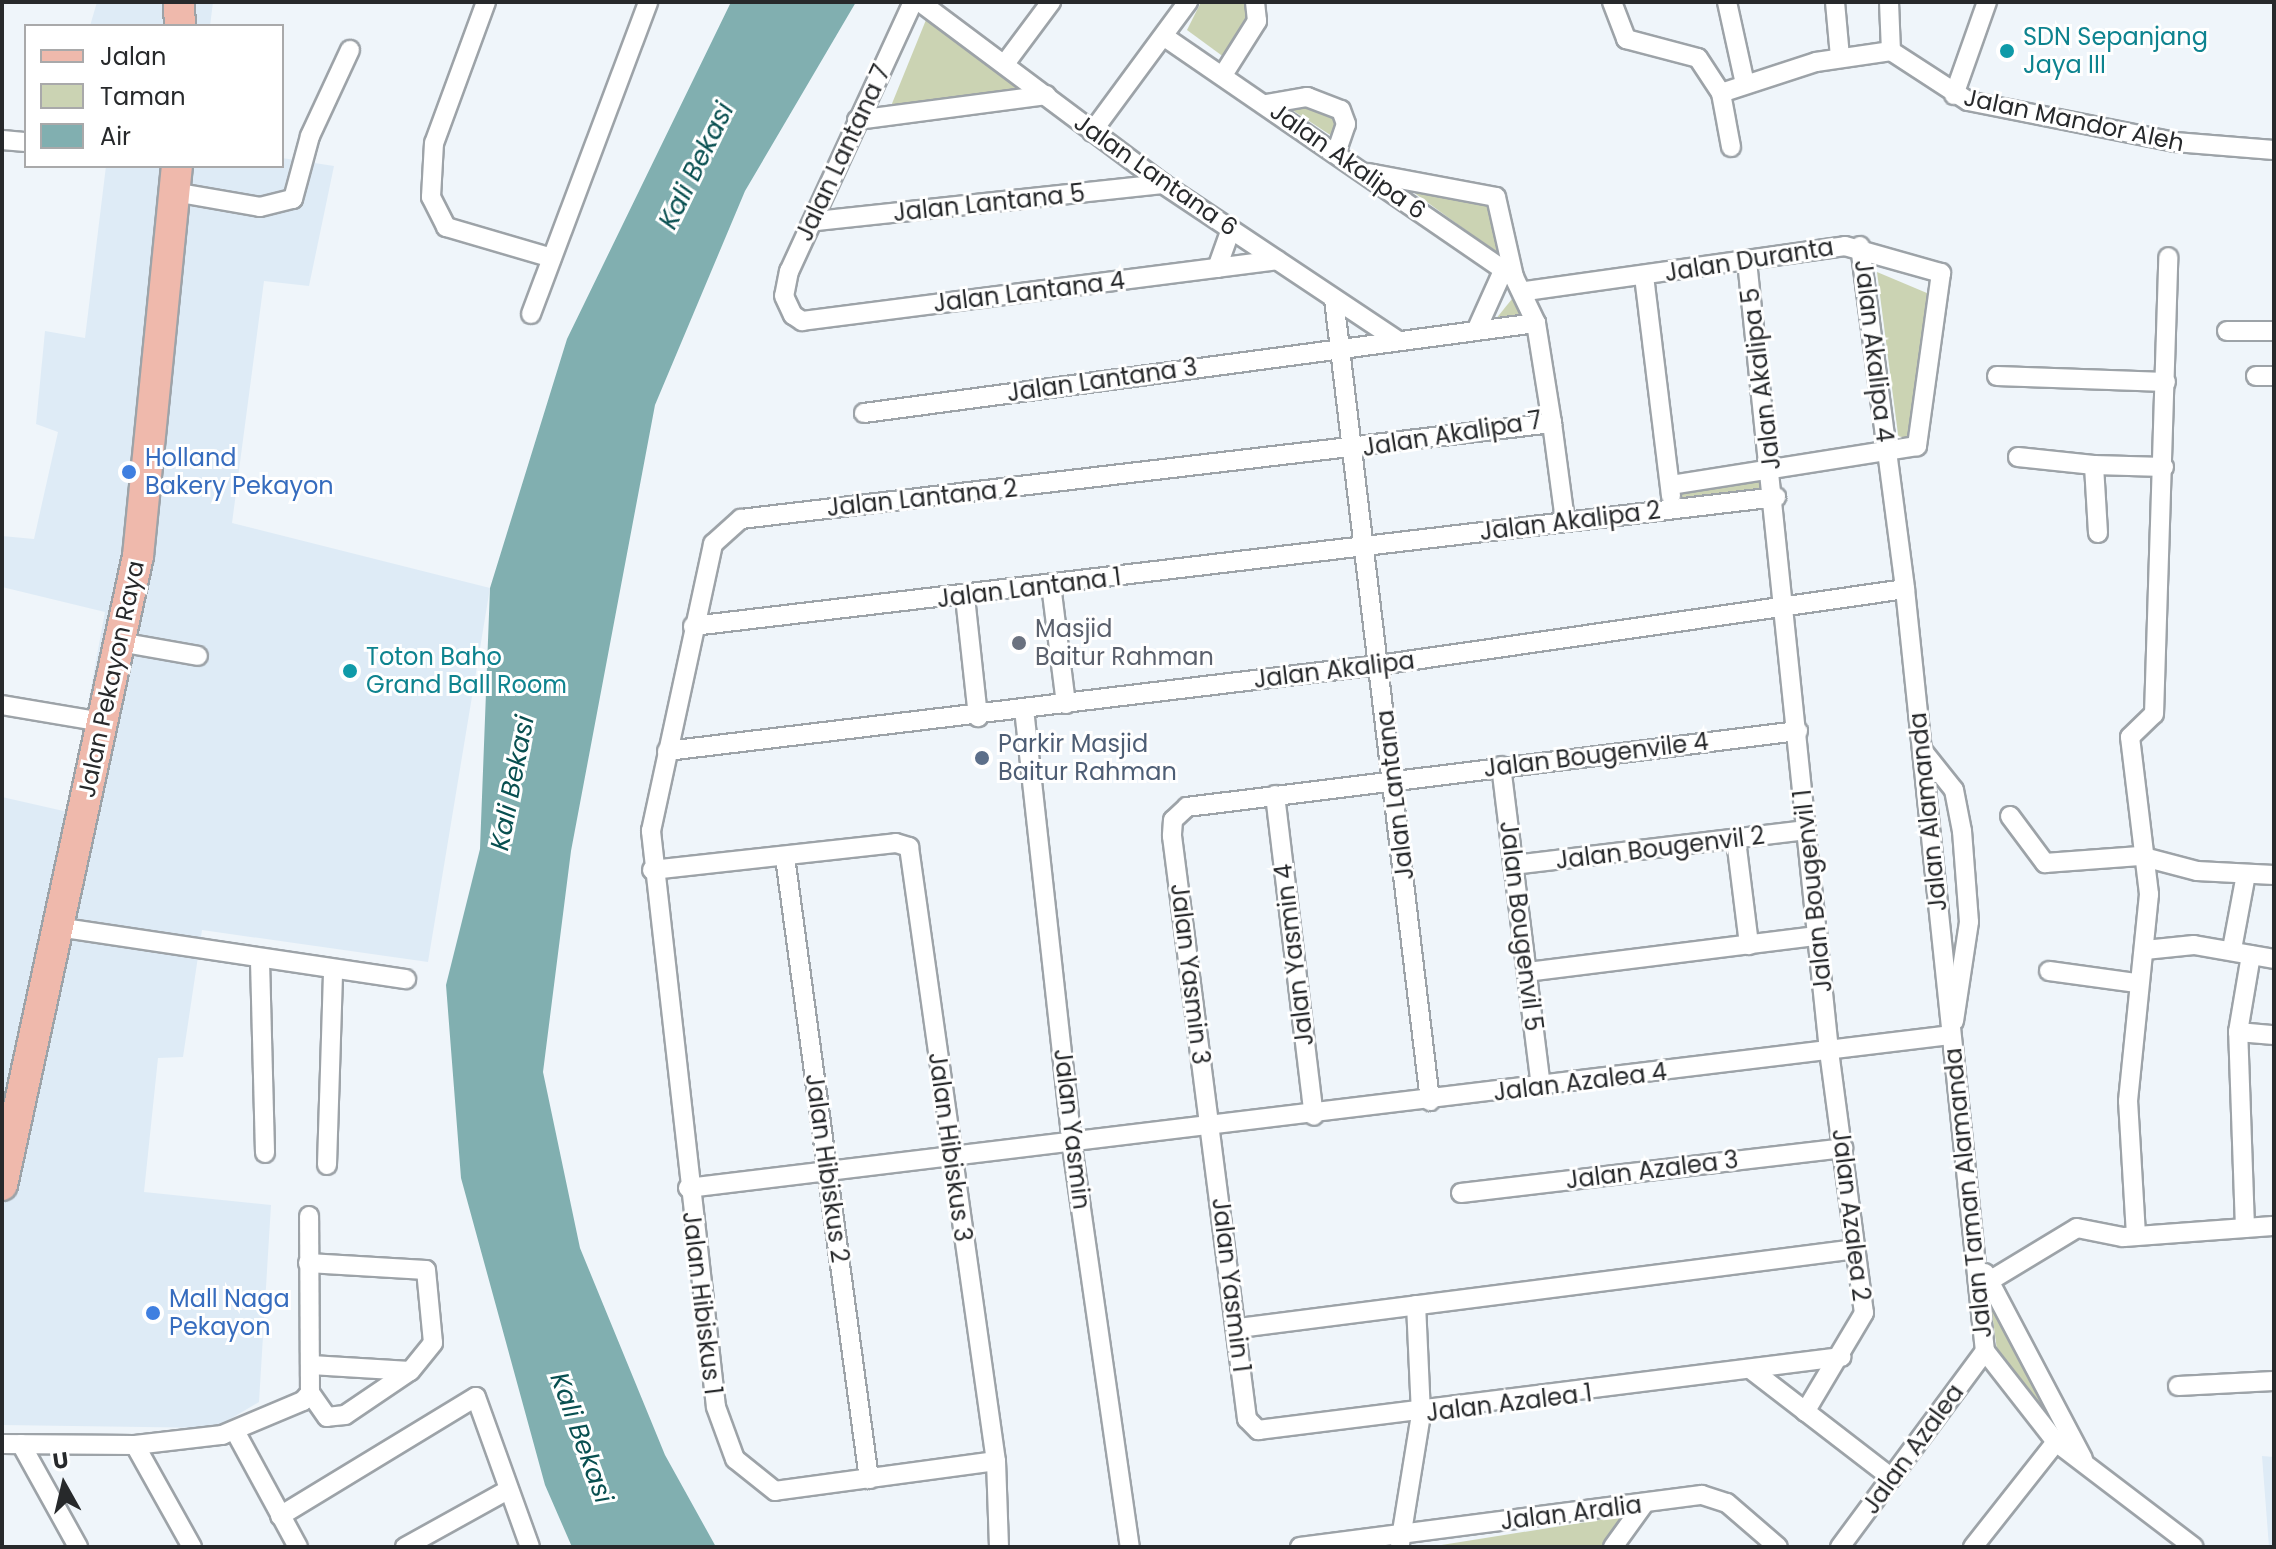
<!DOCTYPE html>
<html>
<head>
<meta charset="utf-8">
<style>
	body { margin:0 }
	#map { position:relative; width:2276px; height:1549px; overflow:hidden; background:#eff5fa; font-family:Poppins,sans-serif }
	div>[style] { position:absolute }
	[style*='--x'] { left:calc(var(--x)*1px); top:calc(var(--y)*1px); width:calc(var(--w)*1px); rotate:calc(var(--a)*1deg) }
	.built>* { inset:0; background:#deebf6 }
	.green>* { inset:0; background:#cbd3b3 }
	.water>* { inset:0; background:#81afb0 }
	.roads { filter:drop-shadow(2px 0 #9da3a8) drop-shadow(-2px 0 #9da3a8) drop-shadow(0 2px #9da3a8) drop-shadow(0 -2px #9da3a8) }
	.minor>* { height:18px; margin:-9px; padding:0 9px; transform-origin:9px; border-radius:9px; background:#fff }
	.primary>* { height:30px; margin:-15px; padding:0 15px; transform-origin:15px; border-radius:15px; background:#efb9ac }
	.dots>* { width:22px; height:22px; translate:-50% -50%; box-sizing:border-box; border:4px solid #fff; border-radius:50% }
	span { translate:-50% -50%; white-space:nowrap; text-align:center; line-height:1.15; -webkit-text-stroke:6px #fff; paint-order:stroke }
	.culture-label { font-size:24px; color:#0d838f }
	.left { translate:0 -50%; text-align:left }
	.street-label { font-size:24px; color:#27292b }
	.shop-label { font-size:24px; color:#366cbe }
	.worship-label { font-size:24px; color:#5b616d }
	.service-label { font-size:24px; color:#4e5e75 }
	.water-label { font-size:26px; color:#084f50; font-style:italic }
	.frame { position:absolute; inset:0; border:4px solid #27292b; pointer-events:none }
	.legend { position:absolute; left:24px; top:24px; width:260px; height:144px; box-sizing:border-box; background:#fff; border:2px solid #a9a9aa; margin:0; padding:10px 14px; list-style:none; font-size:24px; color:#27292b }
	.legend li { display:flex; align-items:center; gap:16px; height:40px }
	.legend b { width:40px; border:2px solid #a9a9aa }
	.north { position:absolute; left:24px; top:1445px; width:80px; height:80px; -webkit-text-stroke:6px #fff; paint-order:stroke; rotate:352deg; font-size:22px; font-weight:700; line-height:32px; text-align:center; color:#27292b }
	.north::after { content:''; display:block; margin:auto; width:28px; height:36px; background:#27292b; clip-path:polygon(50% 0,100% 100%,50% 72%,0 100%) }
</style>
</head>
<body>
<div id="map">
	<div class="built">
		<i style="clip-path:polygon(97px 2px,213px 2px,210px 26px,90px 26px)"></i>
		<i style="clip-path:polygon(282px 158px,334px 166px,309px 286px,264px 281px,232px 523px,490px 588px,428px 962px,202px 930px,183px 1057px,158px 1058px,144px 1192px,271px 1205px,259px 1402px,215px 1428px,2px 1425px,2px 797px,68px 812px,105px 612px,2px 587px,2px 536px,34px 539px,58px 432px,36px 424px,45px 331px,85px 338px,106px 166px,282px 166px)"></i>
		<i style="clip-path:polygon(2262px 1456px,2274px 1457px,2274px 1547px,2269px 1547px)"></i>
	</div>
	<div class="green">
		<i style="clip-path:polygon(1201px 2px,1250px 2px,1258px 12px,1232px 63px,1187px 30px)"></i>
		<i style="clip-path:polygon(928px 15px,1028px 90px,891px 106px)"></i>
		<i style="clip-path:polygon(1280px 102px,1344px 109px,1344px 144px)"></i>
		<i style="clip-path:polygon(1398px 181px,1490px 197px,1503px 256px,1497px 253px)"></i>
		<i style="clip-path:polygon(1877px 272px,1934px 296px,1919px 442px,1899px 442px)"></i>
		<i style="clip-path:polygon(1526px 298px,1534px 318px,1495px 320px,1512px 299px)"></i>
		<i style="clip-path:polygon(1771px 480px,1772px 489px,1681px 501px,1680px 491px)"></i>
		<i style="clip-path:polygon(1989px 1290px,2063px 1428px,2014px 1382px,1997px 1350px)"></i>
		<i style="clip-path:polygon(1618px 1517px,1623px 1522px,1601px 1547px,1429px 1547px)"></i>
	</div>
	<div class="water">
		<i style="clip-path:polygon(731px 2px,856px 2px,745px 191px,655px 405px,571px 851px,543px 1072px,580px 1248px,665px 1455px,716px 1547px,572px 1547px,545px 1485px,461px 1178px,446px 985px,480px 849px,490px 588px,567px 339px)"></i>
	</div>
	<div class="roads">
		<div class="minor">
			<i style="--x:486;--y:2;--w:150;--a:110.2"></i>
			<i style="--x:434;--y:143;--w:54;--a:93.2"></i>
			<i style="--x:431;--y:197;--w:34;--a:63"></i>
			<i style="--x:446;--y:227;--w:110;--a:16.3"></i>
			<i style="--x:913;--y:2;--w:296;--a:114.7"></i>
			<i style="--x:789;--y:271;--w:25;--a:101"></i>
			<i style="--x:784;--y:296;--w:21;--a:65"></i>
			<i style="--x:793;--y:315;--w:11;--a:34"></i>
			<i style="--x:802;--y:321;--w:479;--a:-7.3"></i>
			<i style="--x:920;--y:2;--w:304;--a:36.8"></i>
			<i style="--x:1163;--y:184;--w:283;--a:33.7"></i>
			<i style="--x:1612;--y:2;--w:40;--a:69"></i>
			<i style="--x:1626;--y:39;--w:74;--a:14.8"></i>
			<i style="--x:1698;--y:58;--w:42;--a:56.7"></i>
			<i style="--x:1721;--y:93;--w:100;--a:-18.1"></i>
			<i style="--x:1816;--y:62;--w:76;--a:-8.3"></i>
			<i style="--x:1891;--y:51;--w:92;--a:33"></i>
			<i style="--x:1968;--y:101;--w:211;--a:11.2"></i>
			<i style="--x:2175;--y:142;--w:99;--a:4.6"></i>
			<i style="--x:1727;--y:2;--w:84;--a:77.6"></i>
			<i style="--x:1835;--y:2;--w:55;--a:84.8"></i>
			<i style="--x:1889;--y:2;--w:49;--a:87.7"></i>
			<i style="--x:1007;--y:61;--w:74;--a:-53.3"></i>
			<i style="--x:1223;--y:75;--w:64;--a:-57.8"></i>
			<i style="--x:1257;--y:21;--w:19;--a:-96"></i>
			<i style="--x:1721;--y:93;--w:55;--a:79.5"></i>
			<i style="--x:1954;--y:95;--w:99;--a:-70.5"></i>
			<i style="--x:1266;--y:104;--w:42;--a:-9.7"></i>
			<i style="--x:1307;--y:97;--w:36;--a:21"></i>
			<i style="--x:1341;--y:110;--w:15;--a:70"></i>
			<i style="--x:1346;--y:124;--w:31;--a:109"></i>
			<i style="--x:857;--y:120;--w:191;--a:-7.5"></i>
			<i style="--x:1092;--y:132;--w:162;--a:-53.6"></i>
			<i style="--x:2;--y:140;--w:24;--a:5"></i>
			<i style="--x:1368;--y:173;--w:130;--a:10.6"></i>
			<i style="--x:1496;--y:197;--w:82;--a:77.3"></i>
			<i style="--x:174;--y:192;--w:87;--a:9.9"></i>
			<i style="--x:260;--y:207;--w:34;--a:-14"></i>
			<i style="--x:293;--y:199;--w:65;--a:-74.9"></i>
			<i style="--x:310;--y:136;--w:95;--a:-65.1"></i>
			<i style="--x:816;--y:221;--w:349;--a:-6.1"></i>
			<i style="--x:1860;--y:246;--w:346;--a:82.5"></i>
			<i style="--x:1905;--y:589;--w:766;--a:84.01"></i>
			<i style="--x:1985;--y:1351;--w:115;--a:52"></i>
			<i style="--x:2056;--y:1442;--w:173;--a:37.3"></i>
			<i style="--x:1747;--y:261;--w:794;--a:84.07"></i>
			<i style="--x:1829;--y:1051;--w:264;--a:82.4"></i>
			<i style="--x:1864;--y:1313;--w:115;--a:120.8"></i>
			<i style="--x:1217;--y:268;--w:41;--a:-70.3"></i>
			<i style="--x:1644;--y:276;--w:222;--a:83"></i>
			<i style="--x:1526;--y:291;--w:322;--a:-8"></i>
			<i style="--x:1845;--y:246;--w:100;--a:15.7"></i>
			<i style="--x:1941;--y:273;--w:175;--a:97.9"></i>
			<i style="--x:1917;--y:446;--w:250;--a:171"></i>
			<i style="--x:1334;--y:299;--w:808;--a:83.17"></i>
			<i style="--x:531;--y:314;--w:333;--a:-69.4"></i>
			<i style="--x:1476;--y:331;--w:66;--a:-65.8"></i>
			<i style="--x:2227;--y:331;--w:47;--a:0"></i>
			<i style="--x:1997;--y:376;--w:169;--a:2"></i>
			<i style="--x:2256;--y:376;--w:18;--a:0"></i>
			<i style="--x:864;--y:413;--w:678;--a:-7.63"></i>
			<i style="--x:1552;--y:423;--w:98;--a:82.4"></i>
			<i style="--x:2018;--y:457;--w:76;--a:6"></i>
			<i style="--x:2098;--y:533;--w:68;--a:-93.4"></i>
			<i style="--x:2094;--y:465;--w:70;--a:1.6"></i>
			<i style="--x:1051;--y:585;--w:120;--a:82.8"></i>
			<i style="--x:965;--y:597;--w:121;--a:83.8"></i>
			<i style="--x:693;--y:626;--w:1091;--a:-6.79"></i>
			<i style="--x:119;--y:642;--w:80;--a:10"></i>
			<i style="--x:2;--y:705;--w:101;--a:9.6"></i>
			<i style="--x:1024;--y:709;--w:440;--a:83.7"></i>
			<i style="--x:1072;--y:1146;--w:405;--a:81.8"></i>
			<i style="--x:1798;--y:731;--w:616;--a:172.91"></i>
			<i style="--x:1187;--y:807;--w:19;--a:137"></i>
			<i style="--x:1173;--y:820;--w:16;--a:94"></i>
			<i style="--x:1172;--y:836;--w:588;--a:82.67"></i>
			<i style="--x:1247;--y:1419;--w:16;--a:45"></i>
			<i style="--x:1258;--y:1430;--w:588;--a:-7.14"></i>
			<i style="--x:1922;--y:750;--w:51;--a:51.3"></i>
			<i style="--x:1954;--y:790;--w:42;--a:79"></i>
			<i style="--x:1962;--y:831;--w:91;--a:85.6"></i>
			<i style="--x:1969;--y:922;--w:100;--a:98.6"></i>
			<i style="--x:667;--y:751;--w:717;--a:-6.89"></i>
			<i style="--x:1379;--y:665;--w:531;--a:-8.22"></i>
			<i style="--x:1501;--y:766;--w:323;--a:82.9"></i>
			<i style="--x:1275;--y:795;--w:323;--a:83.1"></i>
			<i style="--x:2010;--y:816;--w:59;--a:53.3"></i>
			<i style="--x:2045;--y:863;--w:95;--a:-4.2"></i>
			<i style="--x:2140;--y:856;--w:59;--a:14.7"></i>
			<i style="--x:2197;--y:871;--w:77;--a:3"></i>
			<i style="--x:1736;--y:840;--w:106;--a:82.9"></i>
			<i style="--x:785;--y:857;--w:628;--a:82.31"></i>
			<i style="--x:1513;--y:865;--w:295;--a:-6.8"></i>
			<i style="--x:652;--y:870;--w:245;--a:-6.3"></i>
			<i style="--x:896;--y:843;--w:14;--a:17"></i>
			<i style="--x:909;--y:847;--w:620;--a:81.94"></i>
			<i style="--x:996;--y:1461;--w:86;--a:88"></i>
			<i style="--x:57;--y:927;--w:353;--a:8.5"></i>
			<i style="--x:2232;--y:949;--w:76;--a:-79.4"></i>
			<i style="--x:2145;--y:950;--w:49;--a:-5.8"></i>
			<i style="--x:2194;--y:945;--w:81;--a:9.9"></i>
			<i style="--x:260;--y:961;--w:192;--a:88.5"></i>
			<i style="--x:2049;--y:971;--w:89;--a:7.8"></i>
			<i style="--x:1527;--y:972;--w:293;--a:-7.1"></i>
			<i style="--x:2238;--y:1032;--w:36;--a:5"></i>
			<i style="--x:327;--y:1165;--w:191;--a:-88.2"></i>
			<i style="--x:688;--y:1188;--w:1271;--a:-6.91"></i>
			<i style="--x:1461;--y:1193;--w:385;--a:-6.7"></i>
			<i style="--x:2245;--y:1228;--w:196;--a:-92"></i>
			<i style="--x:2238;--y:1032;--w:78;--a:-80.4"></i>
			<i style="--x:2136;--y:1235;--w:134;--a:-93.4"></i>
			<i style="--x:2128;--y:1101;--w:208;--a:-84.2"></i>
			<i style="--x:2149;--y:894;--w:158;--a:-96.9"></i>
			<i style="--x:2130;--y:737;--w:33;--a:-44"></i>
			<i style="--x:2154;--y:714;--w:457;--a:-88.2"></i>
			<i style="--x:308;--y:1263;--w:118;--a:3.4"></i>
			<i style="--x:426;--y:1270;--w:73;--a:84.5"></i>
			<i style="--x:433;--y:1343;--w:36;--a:129"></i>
			<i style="--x:410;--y:1371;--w:78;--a:145.9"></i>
			<i style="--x:345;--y:1415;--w:18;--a:174"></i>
			<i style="--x:327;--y:1417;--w:29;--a:-125"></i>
			<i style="--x:1985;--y:1273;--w:210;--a:62.2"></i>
			<i style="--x:1991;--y:1280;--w:100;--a:-31.2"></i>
			<i style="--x:2077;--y:1228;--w:47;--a:11.1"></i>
			<i style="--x:2123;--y:1237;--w:151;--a:-4.2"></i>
			<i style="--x:1239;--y:1328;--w:622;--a:-7.3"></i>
			<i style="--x:311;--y:1365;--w:99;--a:3.5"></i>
			<i style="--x:1753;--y:1371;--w:175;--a:37.6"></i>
			<i style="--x:2178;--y:1386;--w:96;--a:-3"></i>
			<i style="--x:235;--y:1431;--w:132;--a:61.5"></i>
			<i style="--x:2;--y:1444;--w:133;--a:0.4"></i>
			<i style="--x:135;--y:1445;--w:88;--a:-6.6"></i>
			<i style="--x:222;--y:1435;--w:88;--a:-22.8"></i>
			<i style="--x:303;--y:1401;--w:11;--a:-49"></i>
			<i style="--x:310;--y:1393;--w:177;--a:-90.3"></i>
			<i style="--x:21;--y:1444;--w:118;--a:61"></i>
			<i style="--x:135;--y:1445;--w:117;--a:60.8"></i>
			<i style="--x:996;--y:1461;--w:223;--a:172.3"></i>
			<i style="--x:775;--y:1491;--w:51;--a:-141.3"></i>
			<i style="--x:735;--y:1459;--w:55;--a:-110.1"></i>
			<i style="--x:716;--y:1407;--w:580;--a:-96.44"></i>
			<i style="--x:651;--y:831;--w:294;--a:-77.8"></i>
			<i style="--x:713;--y:544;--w:38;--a:-42"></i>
			<i style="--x:741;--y:519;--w:817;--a:-6.75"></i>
			<i style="--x:1552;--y:423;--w:101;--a:-99.1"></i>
			<i style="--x:1536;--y:323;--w:51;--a:-115.6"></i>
			<i style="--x:1514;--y:277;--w:424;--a:-145.5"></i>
			<i style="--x:280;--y:1516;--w:229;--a:-31.3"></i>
			<i style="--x:476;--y:1397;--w:159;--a:70.2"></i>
			<i style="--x:1400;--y:1544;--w:132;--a:-80.8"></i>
			<i style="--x:1421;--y:1414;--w:109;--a:-92.6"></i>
			<i style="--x:405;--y:1547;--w:115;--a:-29"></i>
			<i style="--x:1300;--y:1547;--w:405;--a:-7.4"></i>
			<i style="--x:1702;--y:1495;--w:26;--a:18"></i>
			<i style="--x:1727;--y:1503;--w:67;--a:40.8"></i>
			<i style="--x:1613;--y:1547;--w:53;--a:-54.2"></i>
			<i style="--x:1840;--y:1547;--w:244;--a:-53.5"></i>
			<i style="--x:1973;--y:1547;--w:134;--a:-51.7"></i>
		</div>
		<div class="primary">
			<i style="--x:179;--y:2;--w:24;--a:88"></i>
			<i style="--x:2;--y:1185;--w:644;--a:-77.8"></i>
			<i style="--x:138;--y:556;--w:392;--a:-84.3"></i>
		</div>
	</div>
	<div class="dots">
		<i style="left:2007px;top:51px;background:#0f9aa8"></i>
		<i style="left:129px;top:472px;background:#3f7fe0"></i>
		<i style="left:1019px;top:643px;background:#6b7280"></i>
		<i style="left:350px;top:671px;background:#0f9aa8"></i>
		<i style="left:982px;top:758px;background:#5c6f8a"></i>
		<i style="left:153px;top:1313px;background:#3f7fe0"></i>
	</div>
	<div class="culture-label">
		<span class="left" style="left:2023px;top:51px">SDN Sepanjang<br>Jaya III</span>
		<span class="left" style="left:366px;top:671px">Toton Baho<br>Grand Ball Room</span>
	</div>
	<div class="street-label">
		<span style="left:2074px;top:120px;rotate:12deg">Jalan Mandor Aleh</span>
		<span style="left:843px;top:153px;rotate:-65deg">Jalan Lantana 7</span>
		<span style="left:1348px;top:161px;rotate:35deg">Jalan Akalipa 6</span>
		<span style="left:1156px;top:175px;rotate:35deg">Jalan Lantana 6</span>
		<span style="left:989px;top:203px;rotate:-6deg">Jalan Lantana 5</span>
		<span style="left:1749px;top:260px;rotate:-9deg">Jalan Duranta</span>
		<span style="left:1029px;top:292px;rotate:-7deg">Jalan Lantana 4</span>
		<span style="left:1874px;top:351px;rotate:83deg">Jalan Akalipa 4</span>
		<span style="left:1761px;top:379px;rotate:-97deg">Jalan Akalipa 5</span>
		<span style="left:1102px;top:380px;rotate:-8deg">Jalan Lantana 3</span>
		<span style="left:1452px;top:434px;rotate:-9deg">Jalan Akalipa 7</span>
		<span style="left:922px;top:498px;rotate:-6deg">Jalan Lantana 2</span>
		<span style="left:1570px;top:521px;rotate:-7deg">Jalan Akalipa 2</span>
		<span style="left:1029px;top:588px;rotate:-7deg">Jalan Lantana 1</span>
		<span style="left:1334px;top:670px;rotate:-7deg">Jalan Akalipa</span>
		<span style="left:111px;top:679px;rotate:-78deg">Jalan Pekayon Raya</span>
		<span style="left:1596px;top:755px;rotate:-7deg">Jalan Bougenvile 4</span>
		<span style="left:1395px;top:795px;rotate:-97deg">Jalan Lantana</span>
		<span style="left:1928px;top:812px;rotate:-96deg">Jalan Alamanda</span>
		<span style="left:1660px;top:848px;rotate:-7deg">Jalan Bougenvil 2</span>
		<span style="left:1813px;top:891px;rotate:-96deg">Jalan Bougenvil 1</span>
		<span style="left:1521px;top:926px;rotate:83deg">Jalan Bougenvil 5</span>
		<span style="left:1294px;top:955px;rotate:-97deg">Jalan Yasmin 4</span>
		<span style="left:1190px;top:974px;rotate:83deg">Jalan Yasmin 3</span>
		<span style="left:1580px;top:1082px;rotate:-7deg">Jalan Azalea 4</span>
		<span style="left:1072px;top:1129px;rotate:83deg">Jalan Yasmin</span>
		<span style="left:950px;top:1147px;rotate:82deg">Jalan Hibiskus 3</span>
		<span style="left:827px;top:1168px;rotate:82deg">Jalan Hibiskus 2</span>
		<span style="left:1652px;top:1170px;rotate:-7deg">Jalan Azalea 3</span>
		<span style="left:1968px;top:1193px;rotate:-96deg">Jalan Taman Alamanda</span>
		<span style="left:1851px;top:1215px;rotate:83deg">Jalan Azalea 2</span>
		<span style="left:1231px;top:1285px;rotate:83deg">Jalan Yasmin 1</span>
		<span style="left:702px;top:1303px;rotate:83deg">Jalan Hibiskus 1</span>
		<span style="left:1509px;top:1403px;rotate:-7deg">Jalan Azalea 1</span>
		<span style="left:1913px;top:1449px;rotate:-54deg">Jalan Azalea</span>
		<span style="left:1571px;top:1513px;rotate:-7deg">Jalan Aralia</span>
	</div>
	<div class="shop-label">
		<span class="left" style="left:145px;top:472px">Holland<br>Bakery Pekayon</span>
		<span class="left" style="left:169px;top:1313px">Mall Naga<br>Pekayon</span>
	</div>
	<div class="worship-label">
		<span class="left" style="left:1035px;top:643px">Masjid<br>Baitur Rahman</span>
	</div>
	<div class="service-label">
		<span class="left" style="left:998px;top:758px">Parkir Masjid<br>Baitur Rahman</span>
	</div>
	<div class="water-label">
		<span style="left:697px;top:166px;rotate:-64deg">Kali Bekasi</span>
		<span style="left:513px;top:783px;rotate:-79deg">Kali Bekasi</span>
		<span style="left:581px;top:1438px;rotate:70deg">Kali Bekasi</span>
	</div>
	<div class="frame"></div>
	<ul class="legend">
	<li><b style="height:10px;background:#efb9ac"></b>Jalan</li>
	<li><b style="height:22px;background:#cbd3b3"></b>Taman</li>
	<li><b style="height:22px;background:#81afb0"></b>Air</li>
	</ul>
	<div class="north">U</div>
</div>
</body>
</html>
